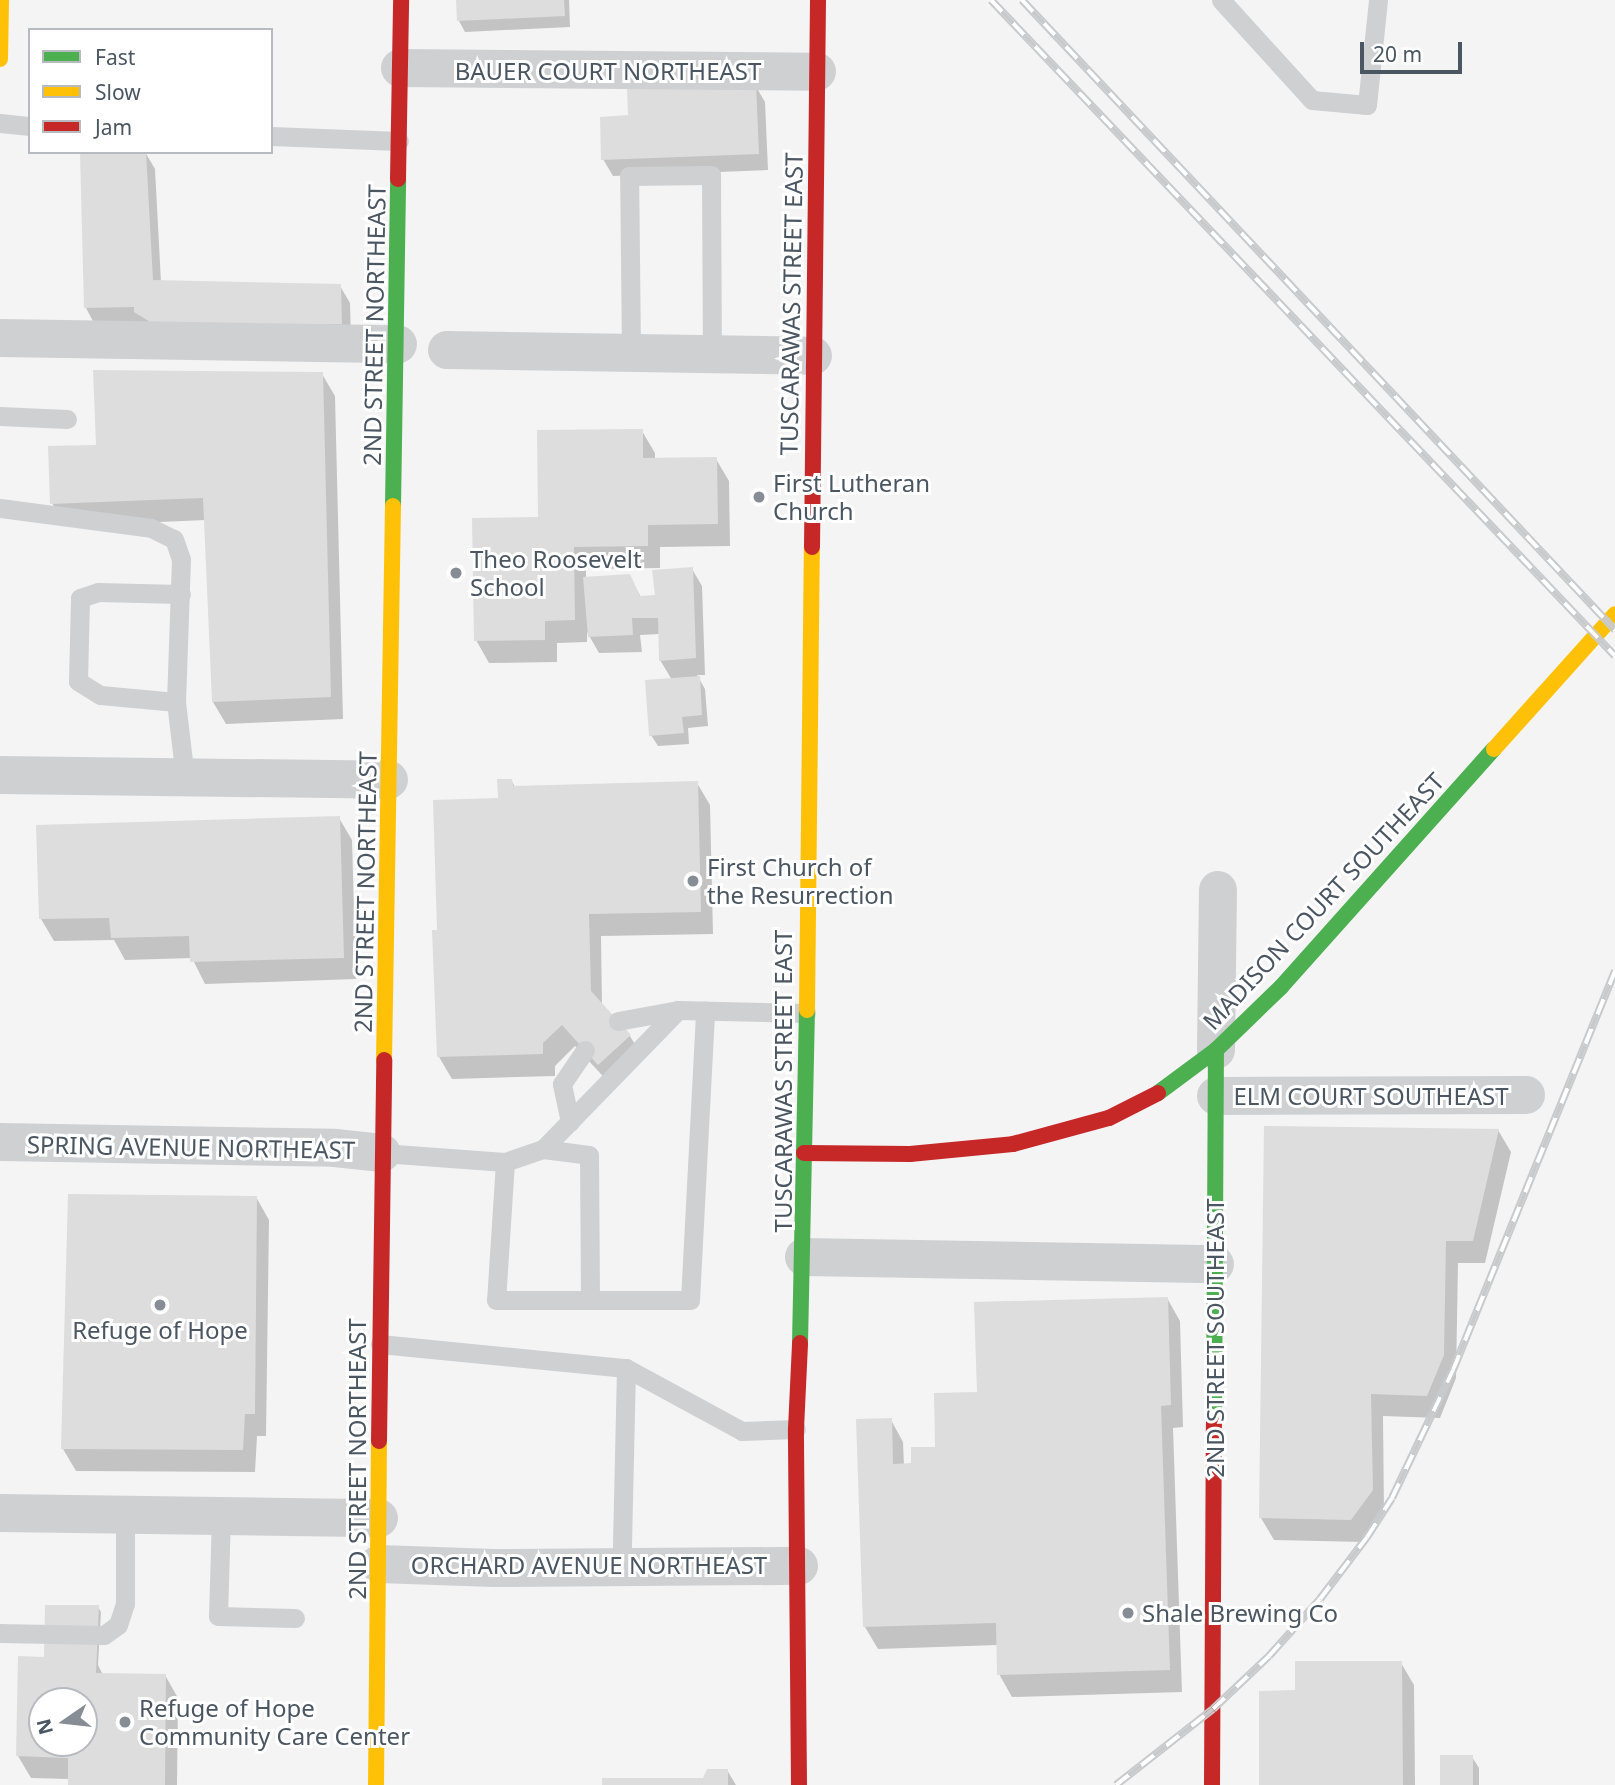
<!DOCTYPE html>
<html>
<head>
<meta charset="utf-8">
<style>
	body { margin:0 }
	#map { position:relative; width:1615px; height:1785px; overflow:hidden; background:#f4f4f4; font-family:"Noto Sans",sans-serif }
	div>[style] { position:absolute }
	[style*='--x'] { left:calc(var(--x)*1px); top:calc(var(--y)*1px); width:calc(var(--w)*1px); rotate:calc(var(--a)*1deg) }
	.shadow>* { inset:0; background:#0003 }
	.building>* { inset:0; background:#ddddde }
	.lane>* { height:19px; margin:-9.5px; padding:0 9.5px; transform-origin:9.5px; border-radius:9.5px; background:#ced0d2 }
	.street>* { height:38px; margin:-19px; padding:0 19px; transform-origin:19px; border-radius:19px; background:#ced0d2 }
	.fast>* { height:16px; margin:-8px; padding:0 8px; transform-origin:8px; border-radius:8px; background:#4caf50 }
	.slow>* { height:16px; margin:-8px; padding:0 8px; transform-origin:8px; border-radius:8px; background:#ffc107 }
	.jam>* { height:16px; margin:-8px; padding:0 8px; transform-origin:8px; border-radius:8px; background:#c62828 }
	.rail>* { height:8px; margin-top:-4px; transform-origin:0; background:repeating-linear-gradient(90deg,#fff 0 16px,#c9cacc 0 32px); box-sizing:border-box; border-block:2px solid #c9cacc }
	.dots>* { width:19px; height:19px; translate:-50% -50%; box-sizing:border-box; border:4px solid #fff; border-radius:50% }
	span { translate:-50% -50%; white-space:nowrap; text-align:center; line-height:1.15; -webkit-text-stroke:6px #fff; paint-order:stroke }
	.street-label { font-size:24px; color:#4a5661 }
	.poi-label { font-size:24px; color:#4a5661 }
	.left { translate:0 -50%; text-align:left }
	.legend { position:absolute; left:28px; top:28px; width:245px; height:126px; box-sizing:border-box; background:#fff; border:2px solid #b7bbc0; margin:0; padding:9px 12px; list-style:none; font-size:21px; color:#4a5661 }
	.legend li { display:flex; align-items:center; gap:14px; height:35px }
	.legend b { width:35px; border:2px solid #b7bbc0 }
	.north { position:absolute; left:28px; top:1687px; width:70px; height:70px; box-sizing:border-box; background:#fff; border:2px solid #b7bbc0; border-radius:50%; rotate:256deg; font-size:19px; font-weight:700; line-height:28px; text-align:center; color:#4a5661 }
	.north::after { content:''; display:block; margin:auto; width:24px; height:32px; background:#868d94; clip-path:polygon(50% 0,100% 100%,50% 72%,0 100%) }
	.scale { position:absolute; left:1360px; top:42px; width:102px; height:32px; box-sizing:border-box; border:4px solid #4a5661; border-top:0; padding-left:9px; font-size:21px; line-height:24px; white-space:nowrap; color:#4a5661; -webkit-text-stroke:5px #fff; paint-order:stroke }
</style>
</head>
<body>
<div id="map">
	<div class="shadow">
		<i style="clip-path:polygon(457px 0,569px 0,570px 27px,465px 32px,459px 21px)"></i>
		<i style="clip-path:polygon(755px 85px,765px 102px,768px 170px,613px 176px,603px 159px,630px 117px)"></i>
		<i style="clip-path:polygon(145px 152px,155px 169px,161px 282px,340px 286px,350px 303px,351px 340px,95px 325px,86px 308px)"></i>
		<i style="clip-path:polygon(322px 374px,335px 396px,343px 719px,226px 724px,213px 702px,206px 520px,65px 526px,52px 503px,98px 446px)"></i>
		<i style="clip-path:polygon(642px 431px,655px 453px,655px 459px,716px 459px,729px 481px,730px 546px,660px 547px,660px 568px,586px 569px,586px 578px,629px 576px,641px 597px,657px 597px,692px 569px,702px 586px,705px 675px,697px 675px,705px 689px,708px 726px,688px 728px,689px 744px,658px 746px,651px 735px,672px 680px,660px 660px,660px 634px,640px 635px,642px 652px,599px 653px,587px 632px,587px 642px,557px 643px,557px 662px,489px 663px,476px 640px,540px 519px)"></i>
		<i style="clip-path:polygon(511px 780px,515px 787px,697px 783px,710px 805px,713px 934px,601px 936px,602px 1006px,630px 1036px,643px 1058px,612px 1086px,575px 1046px,555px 1066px,555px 1076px,452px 1079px,439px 1057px,439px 931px)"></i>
		<i style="clip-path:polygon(339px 818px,352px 840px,356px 979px,205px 984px,192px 958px,125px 960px,114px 940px,54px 941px,41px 919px,38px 827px)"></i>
		<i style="clip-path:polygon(1498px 1130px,1511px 1152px,1485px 1263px,1458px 1263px,1456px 1378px,1440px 1418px,1383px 1416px,1384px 1513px,1364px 1542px,1274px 1540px,1261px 1518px)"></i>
		<i style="clip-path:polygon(256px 1197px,269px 1220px,266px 1436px,257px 1436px,255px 1472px,76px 1471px,63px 1449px)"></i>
		<i style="clip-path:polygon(1167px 1298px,1180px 1321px,1183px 1427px,1173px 1428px,1182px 1692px,1012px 1697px,999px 1674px,998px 1645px,878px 1649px,865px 1627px,891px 1420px,903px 1442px,904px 1465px,913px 1465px,937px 1449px,978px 1394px)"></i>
		<i style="clip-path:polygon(evenodd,98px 1607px,101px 1612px,98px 1665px,103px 1675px,165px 1675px,178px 1698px,177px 1785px,69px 1785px,69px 1779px,31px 1778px,18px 1756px,47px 1659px,98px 1607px,42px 1701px,84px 1701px,84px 1743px,42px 1743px,42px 1701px)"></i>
		<i style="clip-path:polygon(1401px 1663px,1414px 1685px,1415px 1785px,1261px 1785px,1297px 1692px)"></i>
		<i style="clip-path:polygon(1472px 1757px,1479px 1768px,1479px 1785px,1441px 1785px)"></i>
		<i style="clip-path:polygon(727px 1770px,736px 1785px,604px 1785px,704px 1780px)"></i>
	</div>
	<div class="building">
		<i style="clip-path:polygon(456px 0,564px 0,565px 16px,457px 21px)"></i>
		<i style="clip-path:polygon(756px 83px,759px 154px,601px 160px,600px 117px,628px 115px,627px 88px)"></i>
		<i style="clip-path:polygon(80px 152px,146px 152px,153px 280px,341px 284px,342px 324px,155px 325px,134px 312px,134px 307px,84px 308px)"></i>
		<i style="clip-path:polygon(93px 370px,323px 372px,331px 697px,212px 702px,203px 498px,50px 504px,48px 446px,96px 445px)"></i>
		<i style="clip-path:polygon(643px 429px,643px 458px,717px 457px,718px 524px,648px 525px,648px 546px,574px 547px,575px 620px,545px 621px,545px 640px,474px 641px,472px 518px,538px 517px,537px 430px)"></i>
		<i style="clip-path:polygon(693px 567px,696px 658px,659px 661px,658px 618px,632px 618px,633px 635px,588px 637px,583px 577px,630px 574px,640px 596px,655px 595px,652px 570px)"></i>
		<i style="clip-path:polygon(700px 676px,702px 715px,682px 717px,684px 733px,649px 736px,645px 680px)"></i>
		<i style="clip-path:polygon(497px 779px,512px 779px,513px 786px,698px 781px,701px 912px,589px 914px,591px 991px,631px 1035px,598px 1065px,562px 1025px,543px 1043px,543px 1054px,437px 1057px,432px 930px,437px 930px,433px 800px,498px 798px)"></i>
		<i style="clip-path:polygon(340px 816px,344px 958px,190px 962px,189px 936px,111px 938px,109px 918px,39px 919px,36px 825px)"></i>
		<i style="clip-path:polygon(1264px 1126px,1499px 1129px,1473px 1241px,1446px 1241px,1444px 1355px,1427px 1396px,1371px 1394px,1373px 1490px,1351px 1520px,1259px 1518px)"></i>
		<i style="clip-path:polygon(68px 1194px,257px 1196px,255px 1414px,245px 1414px,243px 1450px,61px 1449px)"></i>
		<i style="clip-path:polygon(1168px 1297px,1171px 1405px,1161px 1406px,1170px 1670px,997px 1675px,996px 1623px,863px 1627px,856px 1419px,892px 1418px,893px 1464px,911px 1463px,911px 1447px,935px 1447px,934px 1393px,977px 1392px,974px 1302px)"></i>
		<i style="clip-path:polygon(evenodd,45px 1605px,99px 1605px,96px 1673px,166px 1674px,165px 1785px,68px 1785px,68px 1758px,16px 1756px,18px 1656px,44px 1657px,45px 1605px,42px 1701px,84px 1701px,84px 1743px,42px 1743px,42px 1701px)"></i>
		<i style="clip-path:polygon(1295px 1661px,1402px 1661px,1403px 1785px,1259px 1785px,1259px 1691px,1295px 1690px)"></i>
		<i style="clip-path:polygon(1440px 1755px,1473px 1755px,1473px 1785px,1440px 1785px)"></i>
		<i style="clip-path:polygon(707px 1769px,728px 1769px,728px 1785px,602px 1785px,602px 1778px,703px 1778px)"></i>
	</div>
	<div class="lane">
		<i style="--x:1221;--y:0;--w:135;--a:47.7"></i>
		<i style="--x:1312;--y:100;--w:55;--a:5.2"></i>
		<i style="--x:1367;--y:105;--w:106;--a:-84"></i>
		<i style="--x:0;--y:123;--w:30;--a:6"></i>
		<i style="--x:271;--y:136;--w:128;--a:2.2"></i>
		<i style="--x:631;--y:353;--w:177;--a:-90.6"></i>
		<i style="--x:629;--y:176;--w:82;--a:-0.7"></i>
		<i style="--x:711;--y:175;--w:179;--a:89.7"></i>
		<i style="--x:0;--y:416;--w:67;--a:2.6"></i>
		<i style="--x:0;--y:508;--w:152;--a:7.5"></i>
		<i style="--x:151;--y:528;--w:25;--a:26"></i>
		<i style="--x:174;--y:539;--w:21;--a:71"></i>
		<i style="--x:181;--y:559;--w:143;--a:92"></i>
		<i style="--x:176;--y:702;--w:76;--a:83.2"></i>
		<i style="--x:176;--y:702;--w:76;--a:-174.7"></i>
		<i style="--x:100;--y:695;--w:26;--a:-148"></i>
		<i style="--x:78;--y:681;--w:83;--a:-88.6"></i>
		<i style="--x:80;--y:598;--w:19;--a:-18"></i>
		<i style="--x:98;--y:592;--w:83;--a:1.4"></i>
		<i style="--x:618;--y:1021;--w:61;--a:-10.4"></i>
		<i style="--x:678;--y:1010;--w:128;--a:1.3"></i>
		<i style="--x:570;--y:1122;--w:39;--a:-102"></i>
		<i style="--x:562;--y:1084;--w:41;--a:-55.9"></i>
		<i style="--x:543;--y:1149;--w:194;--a:-45.8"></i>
		<i style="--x:382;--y:1153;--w:123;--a:4.2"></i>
		<i style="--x:505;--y:1162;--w:138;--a:93.7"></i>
		<i style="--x:496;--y:1300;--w:194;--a:0"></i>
		<i style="--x:690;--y:1300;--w:290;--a:-87"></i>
		<i style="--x:505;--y:1162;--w:40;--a:-18.9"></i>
		<i style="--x:543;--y:1149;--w:46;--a:7.4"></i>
		<i style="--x:589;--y:1155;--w:145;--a:89.6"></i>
		<i style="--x:380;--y:1344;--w:247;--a:5.6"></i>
		<i style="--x:626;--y:1368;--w:179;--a:91.3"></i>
		<i style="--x:626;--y:1368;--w:132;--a:28.5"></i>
		<i style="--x:742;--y:1431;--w:54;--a:-2.1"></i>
		<i style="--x:221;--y:1516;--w:100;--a:91.7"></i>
		<i style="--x:218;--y:1616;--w:77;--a:1.5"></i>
		<i style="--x:0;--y:1633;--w:104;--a:1.1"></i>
		<i style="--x:104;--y:1635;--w:17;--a:-36"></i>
		<i style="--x:118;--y:1625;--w:22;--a:-72"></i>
		<i style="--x:125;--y:1604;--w:90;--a:-90"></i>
	</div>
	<div class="street">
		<i style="--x:400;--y:68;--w:417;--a:0.5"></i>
		<i style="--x:0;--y:338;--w:398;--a:0.9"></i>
		<i style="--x:447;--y:350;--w:366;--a:0.9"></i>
		<i style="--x:0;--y:775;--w:389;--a:0.7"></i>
		<i style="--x:1216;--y:1050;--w:160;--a:-89.3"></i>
		<i style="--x:1216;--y:1096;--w:310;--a:-0.2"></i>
		<i style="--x:0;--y:1142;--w:335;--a:1"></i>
		<i style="--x:335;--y:1148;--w:47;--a:6.1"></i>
		<i style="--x:804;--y:1257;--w:411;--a:1"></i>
		<i style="--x:0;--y:1513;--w:379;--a:0.8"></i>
		<i style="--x:379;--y:1564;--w:115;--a:2"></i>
		<i style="--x:494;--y:1568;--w:305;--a:-0.4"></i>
	</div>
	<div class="fast">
		<i style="--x:393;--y:506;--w:327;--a:-89.1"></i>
		<i style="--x:1158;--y:1093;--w:72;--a:-36.6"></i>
		<i style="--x:1216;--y:1050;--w:91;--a:-44.1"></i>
		<i style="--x:1281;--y:987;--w:319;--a:-48.2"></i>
		<i style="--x:800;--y:1343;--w:333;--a:-88.8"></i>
		<i style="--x:1214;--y:1423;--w:373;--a:-89.7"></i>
	</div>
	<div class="slow">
		<i style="--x:0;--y:59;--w:59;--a:-89"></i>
		<i style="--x:1494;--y:749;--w:181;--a:-48.1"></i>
		<i style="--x:807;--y:1010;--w:463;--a:-89.4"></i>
		<i style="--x:384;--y:1060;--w:554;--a:-89.07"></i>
		<i style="--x:376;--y:1785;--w:344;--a:-89.5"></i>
	</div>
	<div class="jam">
		<i style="--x:398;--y:179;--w:179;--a:-89"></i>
		<i style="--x:812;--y:547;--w:547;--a:-89.37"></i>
		<i style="--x:804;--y:1153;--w:106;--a:0.5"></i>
		<i style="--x:910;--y:1154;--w:103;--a:-5.5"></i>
		<i style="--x:1013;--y:1144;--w:99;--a:-15.2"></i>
		<i style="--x:1109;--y:1118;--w:55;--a:-27"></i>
		<i style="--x:379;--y:1441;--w:381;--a:-89.2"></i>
		<i style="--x:799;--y:1785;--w:356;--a:-90.5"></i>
		<i style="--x:796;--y:1429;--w:86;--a:-87.3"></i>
		<i style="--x:1212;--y:1785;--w:362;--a:-89.7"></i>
	</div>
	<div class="rail">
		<i style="--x:991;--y:0;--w:905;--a:46.43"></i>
		<i style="--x:1022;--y:0;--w:865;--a:46.73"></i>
		<i style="--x:1116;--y:1785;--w:123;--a:-38.1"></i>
		<i style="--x:1213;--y:1709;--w:77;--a:-43.4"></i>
		<i style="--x:1269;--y:1656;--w:76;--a:-48.2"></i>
		<i style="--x:1320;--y:1599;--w:78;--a:-52.8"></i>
		<i style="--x:1367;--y:1537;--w:46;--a:-57.3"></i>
		<i style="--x:1392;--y:1498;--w:142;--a:-64.5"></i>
		<i style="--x:1453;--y:1370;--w:431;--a:-67.9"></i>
	</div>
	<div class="dots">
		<i style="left:759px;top:497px;background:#868d94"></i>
		<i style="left:456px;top:573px;background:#868d94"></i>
		<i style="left:693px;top:881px;background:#868d94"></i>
		<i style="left:160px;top:1305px;background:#868d94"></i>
		<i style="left:1128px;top:1613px;background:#868d94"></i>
		<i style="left:125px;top:1722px;background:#868d94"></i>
	</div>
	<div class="street-label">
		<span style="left:608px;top:71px">BAUER COURT NORTHEAST</span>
		<span style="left:791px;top:304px;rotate:-89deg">TUSCARAWAS STREET EAST</span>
		<span style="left:374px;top:325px;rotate:-89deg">2ND STREET NORTHEAST</span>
		<span style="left:365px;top:892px;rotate:-89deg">2ND STREET NORTHEAST</span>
		<span style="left:1323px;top:901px;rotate:-47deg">MADISON COURT SOUTHEAST</span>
		<span style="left:783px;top:1081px;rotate:-90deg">TUSCARAWAS STREET EAST</span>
		<span style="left:1371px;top:1096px">ELM COURT SOUTHEAST</span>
		<span style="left:191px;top:1147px;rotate:1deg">SPRING AVENUE NORTHEAST</span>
		<span style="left:1215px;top:1338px;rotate:-90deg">2ND STREET SOUTHEAST</span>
		<span style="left:357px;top:1459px;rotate:-90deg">2ND STREET NORTHEAST</span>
		<span style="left:589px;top:1565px">ORCHARD AVENUE NORTHEAST</span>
	</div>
	<div class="poi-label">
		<span class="left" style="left:773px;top:497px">First Lutheran<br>Church</span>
		<span class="left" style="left:470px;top:573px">Theo Roosevelt<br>School</span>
		<span class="left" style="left:707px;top:881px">First Church of<br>the Resurrection</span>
		<span style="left:160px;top:1330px">Refuge of Hope</span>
		<span class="left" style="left:1142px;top:1613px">Shale Brewing Co</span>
		<span class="left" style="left:139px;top:1722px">Refuge of Hope<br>Community Care Center</span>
	</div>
	<ul class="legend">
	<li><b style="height:9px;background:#4caf50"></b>Fast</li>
	<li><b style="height:9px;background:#ffc107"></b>Slow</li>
	<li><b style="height:9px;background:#c62828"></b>Jam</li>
	</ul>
	<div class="north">N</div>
	<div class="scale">20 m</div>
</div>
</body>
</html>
